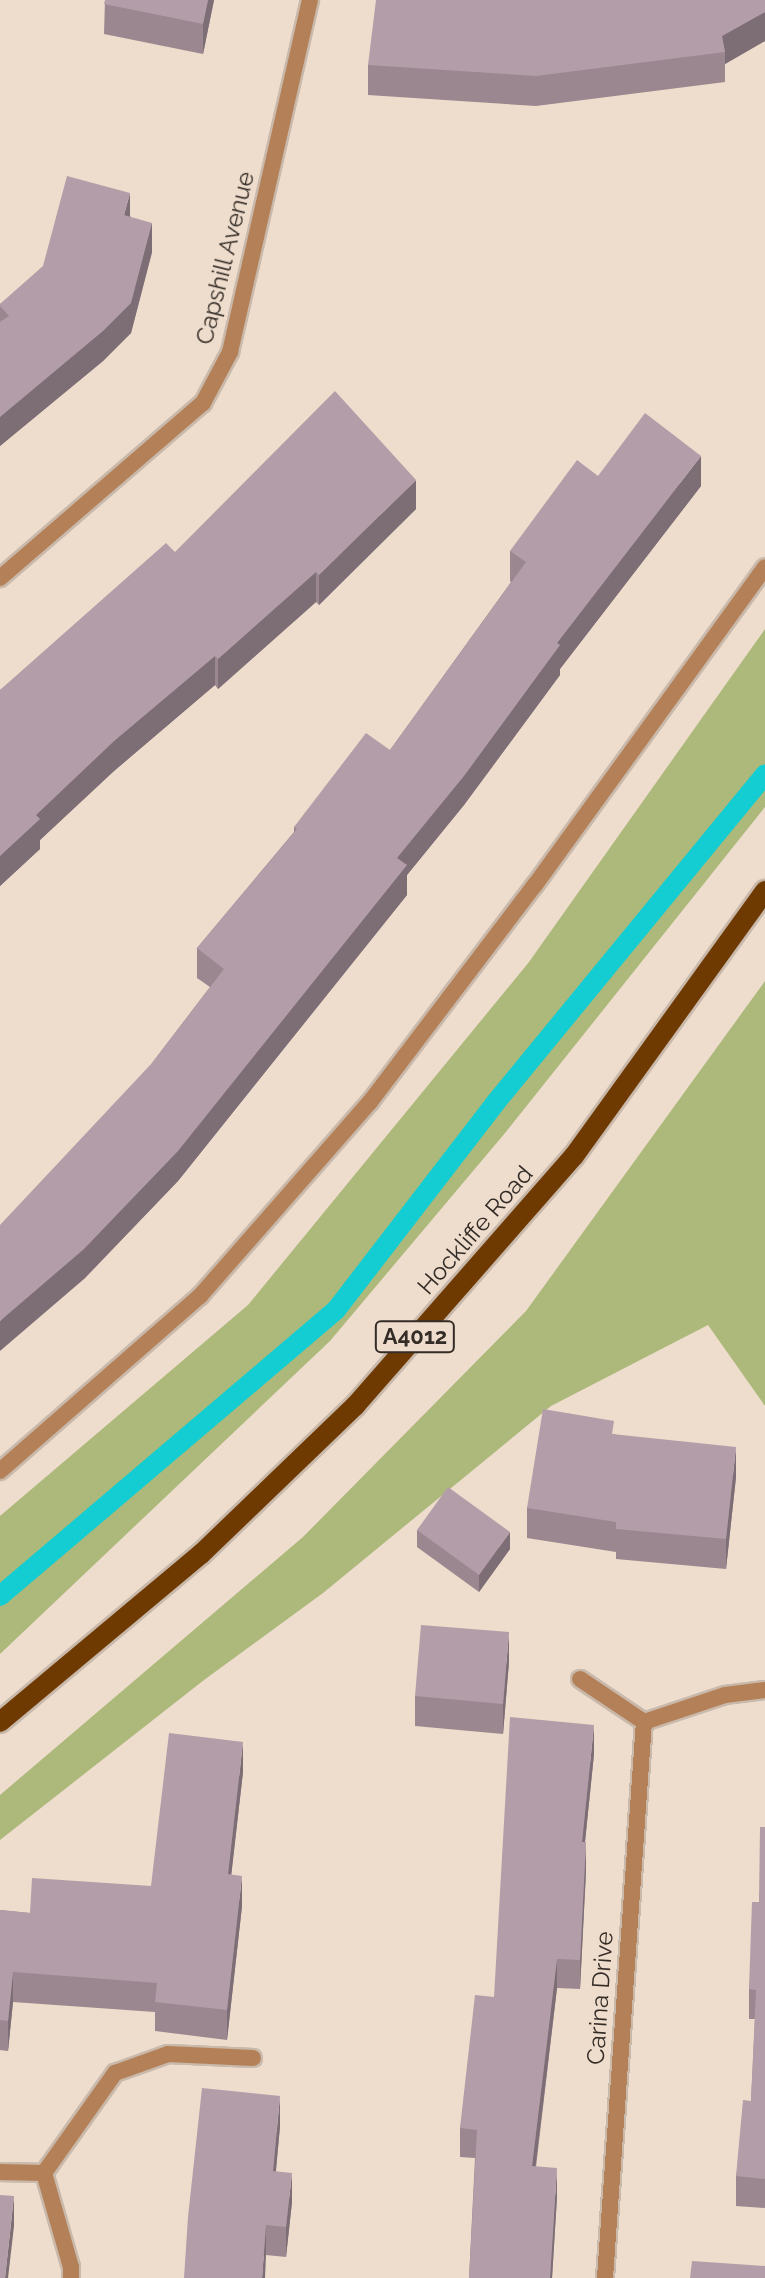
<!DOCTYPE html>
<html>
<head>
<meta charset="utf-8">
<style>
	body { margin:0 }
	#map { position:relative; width:765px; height:2278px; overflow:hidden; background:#eedccc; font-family:Raleway,sans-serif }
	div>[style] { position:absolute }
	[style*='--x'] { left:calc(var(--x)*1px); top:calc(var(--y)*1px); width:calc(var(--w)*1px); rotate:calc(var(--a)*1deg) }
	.green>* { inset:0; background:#acb97b }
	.stream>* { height:20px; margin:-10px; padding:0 10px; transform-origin:10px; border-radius:10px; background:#13cdd2 }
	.roads { filter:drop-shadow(2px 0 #c9b9ab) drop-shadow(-2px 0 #c9b9ab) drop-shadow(0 2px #c9b9ab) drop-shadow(0 -2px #c9b9ab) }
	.lane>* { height:16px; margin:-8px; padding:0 8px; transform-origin:8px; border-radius:8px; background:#b48057 }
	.street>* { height:16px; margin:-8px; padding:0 8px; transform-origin:8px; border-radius:8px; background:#b48057 }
	.primary>* { height:20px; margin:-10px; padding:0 10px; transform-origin:10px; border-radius:10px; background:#6f3a01 }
	.wall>* { inset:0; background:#9a8790 }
	.shaded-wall>* { inset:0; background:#7d6e76 }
	.building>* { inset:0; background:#b39da8 }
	span { translate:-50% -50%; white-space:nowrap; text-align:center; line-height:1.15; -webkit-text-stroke:6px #eedccc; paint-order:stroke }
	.shield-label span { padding:2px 6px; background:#eedccc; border:2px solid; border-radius:6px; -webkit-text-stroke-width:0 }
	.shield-label { font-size:22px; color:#342d27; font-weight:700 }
	.street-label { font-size:24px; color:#342d27 }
</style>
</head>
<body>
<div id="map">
	<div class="green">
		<i style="clip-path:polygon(765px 629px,765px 807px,505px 1133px,330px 1341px,0 1654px,0 1516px,248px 1305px,529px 962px)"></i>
		<i style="clip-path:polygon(765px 981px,765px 1406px,708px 1325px,551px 1406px,323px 1593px,204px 1680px,0 1840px,0 1795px,303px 1537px,526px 1311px)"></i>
	</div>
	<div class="stream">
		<i style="--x:0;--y:1596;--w:441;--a:-40.4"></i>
		<i style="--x:336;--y:1310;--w:262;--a:-52.4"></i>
		<i style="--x:496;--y:1102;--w:424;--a:-50.6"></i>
	</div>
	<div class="roads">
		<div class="lane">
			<i style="--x:725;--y:1695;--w:40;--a:-7.1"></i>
			<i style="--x:44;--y:2173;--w:123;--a:-54.6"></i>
			<i style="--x:115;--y:2073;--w:56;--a:-19.7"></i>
			<i style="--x:168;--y:2054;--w:85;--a:2.7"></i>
		</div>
		<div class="street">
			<i style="--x:0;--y:578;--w:268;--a:-40.8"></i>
			<i style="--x:203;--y:403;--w:58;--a:-62.1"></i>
			<i style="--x:230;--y:352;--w:361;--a:-77.2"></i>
			<i style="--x:0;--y:1471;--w:266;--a:-41.2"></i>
			<i style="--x:200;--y:1296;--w:258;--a:-48.8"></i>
			<i style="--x:370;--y:1102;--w:273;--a:-52.8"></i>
			<i style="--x:535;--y:885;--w:392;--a:-54.1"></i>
			<i style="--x:580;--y:1679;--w:77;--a:33.9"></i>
			<i style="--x:644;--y:1722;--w:85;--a:-18.4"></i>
			<i style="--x:0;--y:2172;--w:44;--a:1.3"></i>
			<i style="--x:44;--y:2173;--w:98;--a:74"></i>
			<i style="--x:71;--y:2267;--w:11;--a:90"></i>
			<i style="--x:605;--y:2278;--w:557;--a:-85.99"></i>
		</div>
		<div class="primary">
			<i style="--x:0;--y:1722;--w:262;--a:-39.9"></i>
			<i style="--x:201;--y:1554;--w:214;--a:-43.9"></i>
			<i style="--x:355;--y:1406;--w:332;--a:-48.8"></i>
			<i style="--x:574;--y:1156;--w:327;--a:-54.2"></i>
		</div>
	</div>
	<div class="wall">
		<i style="clip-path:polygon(105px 0,214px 0,203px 54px,104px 34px)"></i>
		<i style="clip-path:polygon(765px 0,765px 41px,725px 64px,725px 82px,536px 106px,368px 95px,368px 65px)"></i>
		<i style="clip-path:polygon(130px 216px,152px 252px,131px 333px,103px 361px,0 446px,0 304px)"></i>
		<i style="clip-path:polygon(598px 476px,701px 486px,560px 669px,560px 675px,464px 805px,407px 875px,407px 895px,178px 1181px,84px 1279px,152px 1063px,210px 987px,197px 978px,197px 948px,294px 832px,294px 827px,390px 750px,511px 582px,510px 581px,510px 551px)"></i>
		<i style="clip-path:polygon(416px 509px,319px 605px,316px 602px,218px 689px,215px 685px,114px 771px,40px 840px,40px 849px,0 886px,0 690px,175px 552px)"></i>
		<i style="clip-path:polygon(614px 1434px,736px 1477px,726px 1569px,616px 1559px,616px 1552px,527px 1538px,527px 1508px)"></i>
		<i style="clip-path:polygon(417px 1530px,510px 1549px,479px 1592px,417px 1547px)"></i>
		<i style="clip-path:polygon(509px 1662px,503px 1734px,415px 1726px,415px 1696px)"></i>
		<i style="clip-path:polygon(594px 1754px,585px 1842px,586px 1871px,580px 1989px,557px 1988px,536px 2167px,557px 2197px,552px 2278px,469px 2278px,475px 2158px,460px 2157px,460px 2128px,494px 1997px)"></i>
		<i style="clip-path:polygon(243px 1772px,231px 1875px,242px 1906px,227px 2040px,155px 2031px,155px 2012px,13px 2002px,8px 2051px,0 2050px,0 1910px,30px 1913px,151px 1886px)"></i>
		<i style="clip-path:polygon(765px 1827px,765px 2208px,736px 2206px,736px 2176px,751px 2101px,755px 2019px,749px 2019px,749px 1989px,759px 1902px)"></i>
		<i style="clip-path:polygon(280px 2126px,276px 2171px,292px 2202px,286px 2257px,266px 2255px,184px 2278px)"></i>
	</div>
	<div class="shaded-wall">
		<i style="clip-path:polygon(208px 0,214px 0,203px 54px,203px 24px)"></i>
		<i style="clip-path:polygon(765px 12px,765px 41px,725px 64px,725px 52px,722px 36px)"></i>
		<i style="clip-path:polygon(130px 193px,130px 223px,124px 215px)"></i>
		<i style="clip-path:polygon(152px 223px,152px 252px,131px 333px,103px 361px,0 446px,0 417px)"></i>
		<i style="clip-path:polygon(701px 456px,701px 486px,560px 669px,560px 675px,464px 805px,407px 875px,407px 895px,178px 1181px,84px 1279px,0 1351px,0 1321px,397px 858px,557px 643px)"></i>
		<i style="clip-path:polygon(416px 480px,416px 509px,319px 605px,319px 575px)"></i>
		<i style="clip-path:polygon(316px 572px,316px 602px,218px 689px,218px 659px)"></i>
		<i style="clip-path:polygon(215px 656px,215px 685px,114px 771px,40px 840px,40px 849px,0 886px,0 856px,36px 815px,114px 741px)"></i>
		<i style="clip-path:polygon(736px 1447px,736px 1477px,726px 1569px,726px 1539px)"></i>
		<i style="clip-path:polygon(510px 1532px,510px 1549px,479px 1592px,479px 1575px)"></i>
		<i style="clip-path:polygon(509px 1632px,509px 1662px,503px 1734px,503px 1704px)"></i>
		<i style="clip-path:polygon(594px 1725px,594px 1754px,582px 1871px,582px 1842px)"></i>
		<i style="clip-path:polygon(243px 1742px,243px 1772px,228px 1904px,228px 1874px)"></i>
		<i style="clip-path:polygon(586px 1842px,586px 1871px,580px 1989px,580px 1960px)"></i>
		<i style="clip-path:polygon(242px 1876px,242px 1906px,227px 2040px,227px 2010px)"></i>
		<i style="clip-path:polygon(557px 1959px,557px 1988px,532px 2195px,532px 2166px)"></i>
		<i style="clip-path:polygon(13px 1972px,13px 2002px,8px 2051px,8px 2021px)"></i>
		<i style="clip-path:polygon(280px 2096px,280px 2126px,273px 2201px,273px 2171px)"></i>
		<i style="clip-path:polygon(557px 2168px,557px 2197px,552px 2278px,550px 2278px)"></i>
		<i style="clip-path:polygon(292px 2173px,292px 2202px,286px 2257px,286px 2227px)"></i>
		<i style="clip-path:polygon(14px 2196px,14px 2226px,8px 2278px,5px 2278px)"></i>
		<i style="clip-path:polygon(266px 2225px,266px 2255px,265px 2278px,262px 2278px)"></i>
	</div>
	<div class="building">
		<i style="clip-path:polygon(105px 0,208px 0,203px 24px,104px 4px)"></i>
		<i style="clip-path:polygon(376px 0,765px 0,765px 12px,722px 36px,725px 52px,536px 76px,368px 65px)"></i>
		<i style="clip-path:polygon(67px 176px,130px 193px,124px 215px,152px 223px,131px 303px,103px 331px,0 417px,0 322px,9px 316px,0 306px,0 304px,43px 266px)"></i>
		<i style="clip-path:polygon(335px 391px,416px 480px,319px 575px,316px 572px,218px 659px,215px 656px,114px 741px,36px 815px,40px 819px,0 856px,0 690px,166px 543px,175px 552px)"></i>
		<i style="clip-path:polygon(645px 413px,701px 456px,557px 643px,560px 645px,464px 776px,397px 858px,407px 865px,178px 1151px,84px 1249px,0 1321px,0 1225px,152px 1063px,224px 969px,197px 948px,297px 829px,294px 827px,366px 733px,390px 750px,526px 562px,510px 551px,577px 460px,598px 476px)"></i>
		<i style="clip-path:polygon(543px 1409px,614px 1421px,612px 1434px,736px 1447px,726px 1539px,616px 1529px,616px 1522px,527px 1508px)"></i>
		<i style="clip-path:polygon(448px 1487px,510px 1532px,479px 1575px,417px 1530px)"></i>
		<i style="clip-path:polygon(421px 1625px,509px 1632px,503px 1704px,415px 1696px)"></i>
		<i style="clip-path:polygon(510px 1717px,594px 1725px,582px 1842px,586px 1842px,580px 1960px,557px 1959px,532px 2166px,557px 2168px,550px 2278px,469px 2278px,477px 2130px,460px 2128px,475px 1995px,494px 1997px)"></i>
		<i style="clip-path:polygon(169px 1733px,243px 1742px,228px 1874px,242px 1876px,227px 2010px,155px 2002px,157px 1983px,13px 1972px,8px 2021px,0 2020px,0 1910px,30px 1913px,32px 1878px,151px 1886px)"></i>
		<i style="clip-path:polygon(760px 1827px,765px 1827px,765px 2179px,736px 2176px,743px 2100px,751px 2101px,756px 1990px,749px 1989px,752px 1902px,759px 1902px)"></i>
		<i style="clip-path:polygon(202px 2088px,280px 2096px,273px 2171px,292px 2173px,286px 2227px,266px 2225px,262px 2278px,184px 2278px,188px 2217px)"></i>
		<i style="clip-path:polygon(0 2195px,14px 2196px,5px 2278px,0 2278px)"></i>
		<i style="clip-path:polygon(692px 2261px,765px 2266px,765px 2278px,690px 2278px)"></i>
	</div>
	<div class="shield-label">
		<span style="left:415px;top:1337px">A4012</span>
	</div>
	<div class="street-label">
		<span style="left:225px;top:258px;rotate:-76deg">Capshill Avenue</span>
		<span style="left:475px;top:1230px;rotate:-49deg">Hockliffe Road</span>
		<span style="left:600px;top:1998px;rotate:-86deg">Carina Drive</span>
	</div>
</div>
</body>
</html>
